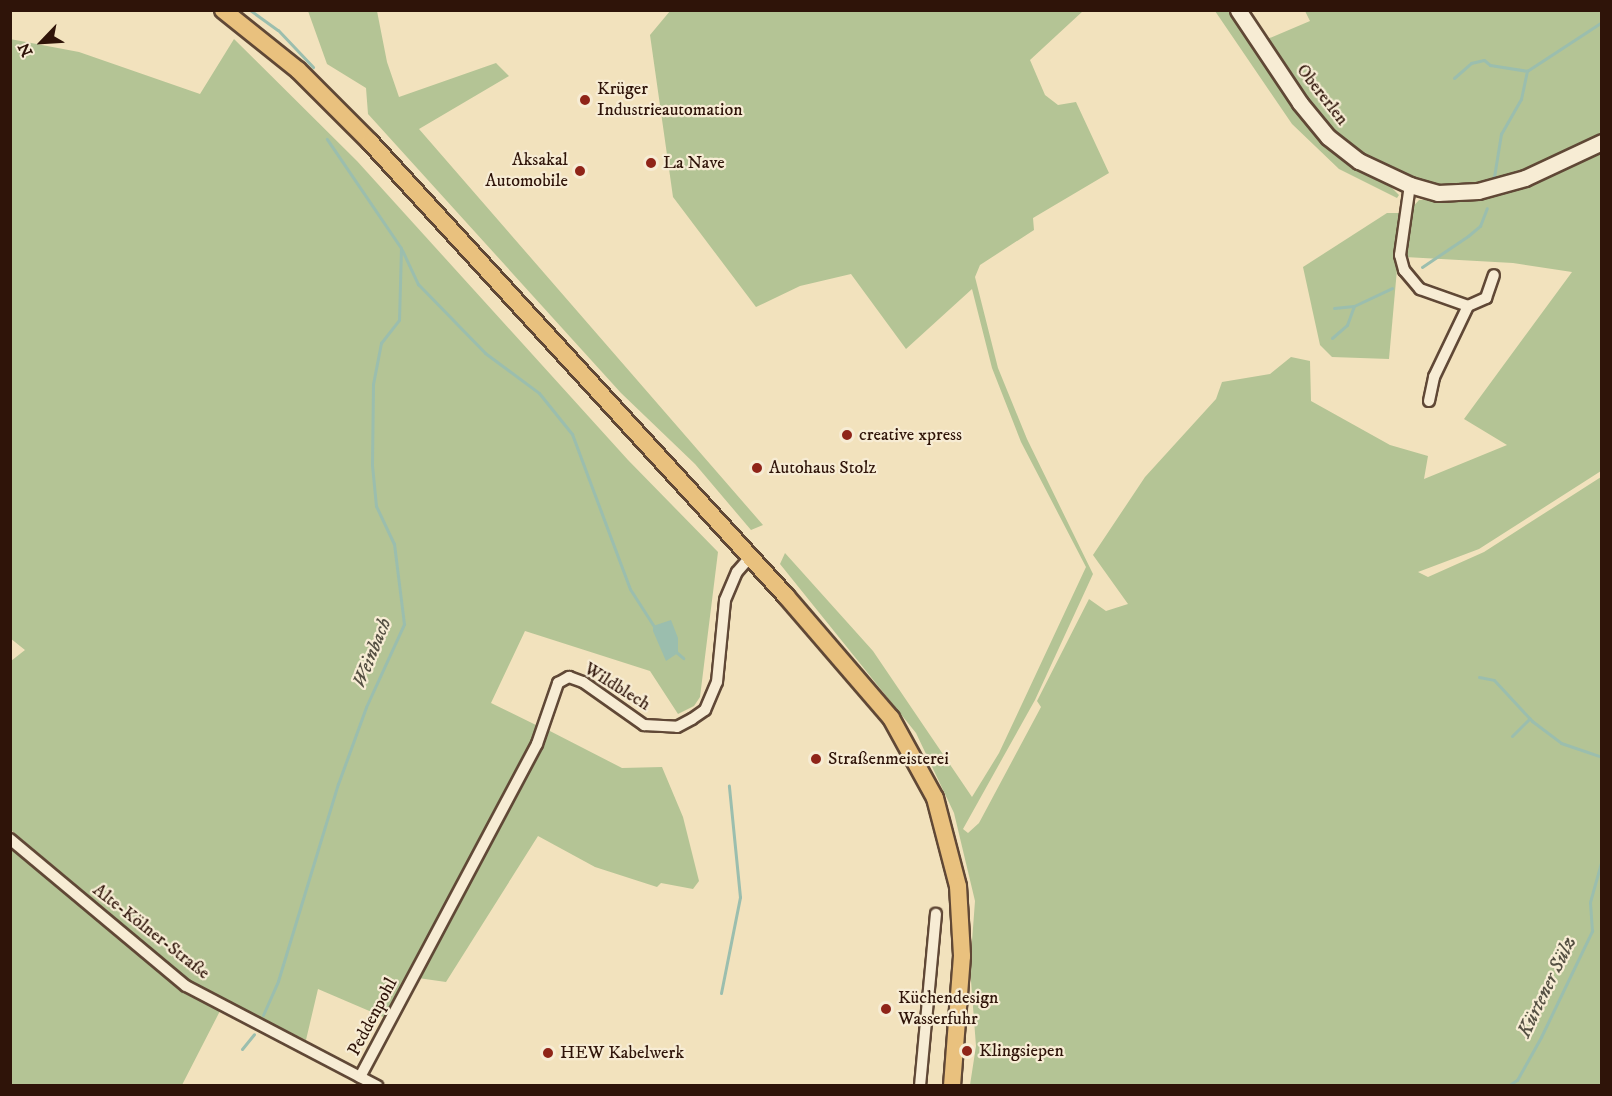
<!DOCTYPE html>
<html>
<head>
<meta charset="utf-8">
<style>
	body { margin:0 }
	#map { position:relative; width:1612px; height:1096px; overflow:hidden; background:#f2e2bd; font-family:"IM FELL DW Pica",serif }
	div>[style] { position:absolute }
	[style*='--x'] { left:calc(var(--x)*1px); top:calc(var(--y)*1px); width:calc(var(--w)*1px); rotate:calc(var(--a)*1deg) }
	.green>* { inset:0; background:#b4c495 }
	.water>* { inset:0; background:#9bbeae }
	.stream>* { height:3px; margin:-1.5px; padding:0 1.5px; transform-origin:1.5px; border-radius:1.5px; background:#9bbeae }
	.roads { filter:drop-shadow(2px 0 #604836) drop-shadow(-2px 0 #604836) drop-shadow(0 2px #604836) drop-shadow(0 -2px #604836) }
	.street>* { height:10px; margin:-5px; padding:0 5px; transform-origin:5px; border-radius:5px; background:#f7ecd4 }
	.secondary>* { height:15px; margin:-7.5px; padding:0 7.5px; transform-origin:7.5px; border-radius:7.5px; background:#f7ecd4 }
	.primary>* { height:16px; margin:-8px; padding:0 8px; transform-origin:8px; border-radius:8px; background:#e9c17e }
	.dots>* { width:16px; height:16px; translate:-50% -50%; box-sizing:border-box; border:3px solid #f7ecd4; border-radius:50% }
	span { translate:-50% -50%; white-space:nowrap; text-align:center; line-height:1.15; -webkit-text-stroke:4.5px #f7ecd4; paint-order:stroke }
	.poi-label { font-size:18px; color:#2f1409 }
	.left { translate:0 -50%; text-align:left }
	.right { translate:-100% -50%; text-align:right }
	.street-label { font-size:18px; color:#2f1409 }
	.water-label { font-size:20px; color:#555043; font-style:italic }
	.frame { position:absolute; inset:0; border:12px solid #2f1409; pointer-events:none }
	.north { position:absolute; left:12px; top:12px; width:60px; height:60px; -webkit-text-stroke:4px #f7ecd4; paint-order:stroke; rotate:245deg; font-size:16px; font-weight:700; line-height:24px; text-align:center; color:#2f1409 }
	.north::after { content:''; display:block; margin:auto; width:21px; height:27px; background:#2f1409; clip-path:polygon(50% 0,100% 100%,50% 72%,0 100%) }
</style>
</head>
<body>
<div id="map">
	<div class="green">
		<i style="clip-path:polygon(308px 11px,377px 11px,387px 62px,399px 97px,496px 63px,509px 76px,419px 129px,763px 525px,751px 530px,695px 464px,621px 393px,368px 114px,366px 88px,327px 64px)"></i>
		<i style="clip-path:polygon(670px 11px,1083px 11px,1030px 60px,1045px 95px,1058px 105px,1076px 102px,1109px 173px,1033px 218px,1034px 230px,980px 265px,975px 277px,998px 368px,1027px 439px,1093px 574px,1035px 700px,963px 829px,968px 833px,979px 823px,1041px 707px,1037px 701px,1089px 599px,1106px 611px,1128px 604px,1093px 555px,1145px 477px,1216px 399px,1222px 382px,1270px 374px,1291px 357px,1310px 361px,1311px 401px,1390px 445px,1428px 456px,1424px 479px,1507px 445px,1464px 419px,1572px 272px,1513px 263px,1405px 257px,1410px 210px,1419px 200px,1437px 199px,1601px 148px,1601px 471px,1479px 549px,1418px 572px,1428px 577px,1484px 552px,1601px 477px,1601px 1085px,970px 1085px,976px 1046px,970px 968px,975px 901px,954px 813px,916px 733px,780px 564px,785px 553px,873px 651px,972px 797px,999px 753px,1086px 567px,1021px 442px,992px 368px,972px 289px,906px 349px,851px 274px,800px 286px,756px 307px,673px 197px,650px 35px)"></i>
		<i style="clip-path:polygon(1215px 11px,1231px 11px,1355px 164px,1391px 187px,1399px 195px,1397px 198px,1339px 169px,1292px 124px)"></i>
		<i style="clip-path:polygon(1305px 11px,1601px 11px,1601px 136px,1506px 181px,1439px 189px,1396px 177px,1334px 135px,1265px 40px,1310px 21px)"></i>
		<i style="clip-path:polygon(10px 39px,79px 52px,200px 94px,234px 39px,357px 161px,628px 460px,718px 552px,700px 697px,694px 706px,678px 714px,650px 671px,525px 631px,491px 703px,538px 726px,529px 750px,388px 1019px,318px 989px,306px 1040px,228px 1002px,192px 982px,11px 830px,11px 661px,25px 650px,10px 638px)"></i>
		<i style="clip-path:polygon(1387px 213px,1402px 213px,1389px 359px,1332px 357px,1320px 345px,1303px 267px)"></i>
		<i style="clip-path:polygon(546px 729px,622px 768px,662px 767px,683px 817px,699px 881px,693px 889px,661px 883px,657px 887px,595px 867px,538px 836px,446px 982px,418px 978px,529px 772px)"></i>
		<i style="clip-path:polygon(10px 848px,181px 991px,221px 1009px,182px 1085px,11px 1085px)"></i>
	</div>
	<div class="water">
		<i style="clip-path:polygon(671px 620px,678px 638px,678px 653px,666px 661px,653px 631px,653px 626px)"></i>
	</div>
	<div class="stream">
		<i style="--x:250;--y:10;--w:34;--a:36"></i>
		<i style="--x:278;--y:30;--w:51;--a:46.6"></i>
		<i style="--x:1454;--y:78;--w:23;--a:-41"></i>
		<i style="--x:1471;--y:63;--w:13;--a:-13"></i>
		<i style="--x:1484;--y:60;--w:8;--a:40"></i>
		<i style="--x:1490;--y:65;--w:37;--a:9"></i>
		<i style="--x:1527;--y:71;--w:90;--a:-33.2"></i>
		<i style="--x:1494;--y:177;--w:44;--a:-80.8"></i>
		<i style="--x:1501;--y:134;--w:40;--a:-60.3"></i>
		<i style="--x:1521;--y:99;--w:29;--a:-78"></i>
		<i style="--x:402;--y:250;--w:38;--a:65"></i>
		<i style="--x:418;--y:284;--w:96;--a:45.8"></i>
		<i style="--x:485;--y:353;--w:67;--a:36.5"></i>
		<i style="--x:539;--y:393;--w:53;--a:51.2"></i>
		<i style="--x:572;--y:434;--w:165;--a:69.5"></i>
		<i style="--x:630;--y:589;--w:46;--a:57.3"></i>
		<i style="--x:1422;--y:267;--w:55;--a:-34"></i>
		<i style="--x:1468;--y:236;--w:16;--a:-40"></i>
		<i style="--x:1480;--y:226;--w:19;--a:-69"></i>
		<i style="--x:1334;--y:308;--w:20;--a:-6"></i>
		<i style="--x:1354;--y:306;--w:42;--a:-25.3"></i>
		<i style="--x:1332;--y:338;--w:20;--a:-41"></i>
		<i style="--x:1347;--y:325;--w:20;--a:-70"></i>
		<i style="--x:675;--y:651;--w:11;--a:41"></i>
		<i style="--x:1479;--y:677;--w:15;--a:11"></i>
		<i style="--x:1494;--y:680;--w:56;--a:47.2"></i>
		<i style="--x:1532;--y:721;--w:36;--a:37"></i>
		<i style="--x:1561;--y:743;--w:43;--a:18.9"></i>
		<i style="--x:1512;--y:736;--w:25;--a:-45"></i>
		<i style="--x:721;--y:993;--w:98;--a:-78.8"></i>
		<i style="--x:740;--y:897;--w:112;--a:-95.7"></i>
		<i style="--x:263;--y:1015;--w:37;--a:-66"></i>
		<i style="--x:278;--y:981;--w:206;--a:-73.1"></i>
		<i style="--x:338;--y:784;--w:82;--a:-70"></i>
		<i style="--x:366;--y:707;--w:91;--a:-65.4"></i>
		<i style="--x:404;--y:624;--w:81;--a:-97.1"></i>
		<i style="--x:394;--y:544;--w:42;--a:-115.3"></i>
		<i style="--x:376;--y:506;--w:41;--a:-95.6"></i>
		<i style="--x:372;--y:465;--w:81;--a:-89.3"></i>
		<i style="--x:373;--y:384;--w:42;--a:-79"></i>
		<i style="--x:381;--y:343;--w:29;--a:-52"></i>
		<i style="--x:399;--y:320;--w:72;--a:-88.4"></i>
		<i style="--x:401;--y:248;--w:132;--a:-124.2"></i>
		<i style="--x:242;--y:1049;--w:19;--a:-51"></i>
		<i style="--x:1285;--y:1086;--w:8;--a:0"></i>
		<i style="--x:1508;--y:1086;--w:11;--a:-34"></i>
		<i style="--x:1517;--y:1080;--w:49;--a:-60.8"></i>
		<i style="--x:1541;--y:1037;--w:118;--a:-64.3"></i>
		<i style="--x:1592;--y:931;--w:29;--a:-94"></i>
		<i style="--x:1590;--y:902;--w:45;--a:-74.4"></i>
	</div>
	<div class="roads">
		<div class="street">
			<i style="--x:1410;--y:185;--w:71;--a:98.1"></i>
			<i style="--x:1400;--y:255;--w:16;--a:75"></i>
			<i style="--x:1404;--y:270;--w:25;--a:50"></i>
			<i style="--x:1420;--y:289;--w:51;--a:19.5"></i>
			<i style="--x:1468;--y:306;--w:20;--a:-24"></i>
			<i style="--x:1486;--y:298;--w:24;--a:-71"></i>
			<i style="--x:1429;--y:401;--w:25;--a:-78"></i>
			<i style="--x:1434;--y:377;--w:79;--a:-64.4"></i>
			<i style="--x:10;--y:839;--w:229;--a:39.9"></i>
			<i style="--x:186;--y:986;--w:216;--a:27.6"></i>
			<i style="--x:360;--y:1077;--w:377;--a:-62"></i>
			<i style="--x:537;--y:744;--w:65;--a:-71"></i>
			<i style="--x:558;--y:683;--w:13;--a:-29"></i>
			<i style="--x:569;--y:677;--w:15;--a:20"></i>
			<i style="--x:583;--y:682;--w:75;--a:35.2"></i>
			<i style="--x:644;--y:725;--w:33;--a:3"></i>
			<i style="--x:677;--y:727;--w:17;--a:-28"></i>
			<i style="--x:692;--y:719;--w:16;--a:-35"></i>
			<i style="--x:705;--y:710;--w:30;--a:-67"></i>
			<i style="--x:717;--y:682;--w:82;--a:-84.4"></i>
			<i style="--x:725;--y:600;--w:30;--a:-67"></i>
			<i style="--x:737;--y:572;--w:20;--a:-49"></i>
			<i style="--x:920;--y:1086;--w:173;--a:-84.7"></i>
		</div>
		<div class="secondary">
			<i style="--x:1238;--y:10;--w:112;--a:56.3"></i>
			<i style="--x:1300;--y:103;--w:44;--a:50.5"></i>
			<i style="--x:1328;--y:137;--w:39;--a:38"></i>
			<i style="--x:1359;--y:161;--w:56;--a:25.2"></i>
			<i style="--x:1410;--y:185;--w:29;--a:16"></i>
			<i style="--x:1438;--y:193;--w:40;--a:-2.9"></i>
			<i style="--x:1478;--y:191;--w:49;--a:-15.5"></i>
			<i style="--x:1525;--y:178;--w:85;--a:-25.1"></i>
		</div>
		<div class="primary">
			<i style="--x:223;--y:10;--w:96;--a:38.7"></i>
			<i style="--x:298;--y:70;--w:102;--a:45"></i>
			<i style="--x:370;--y:142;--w:616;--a:47.5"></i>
			<i style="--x:786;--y:596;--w:161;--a:49.3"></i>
			<i style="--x:891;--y:718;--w:91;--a:61.2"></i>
			<i style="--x:935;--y:798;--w:91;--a:75.4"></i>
			<i style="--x:958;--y:886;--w:70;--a:86.7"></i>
			<i style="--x:962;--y:956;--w:130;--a:94.4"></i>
		</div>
	</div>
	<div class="dots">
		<i style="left:585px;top:100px;background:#8f2418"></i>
		<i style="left:651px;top:163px;background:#8f2418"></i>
		<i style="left:580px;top:171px;background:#8f2418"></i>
		<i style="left:847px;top:435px;background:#8f2418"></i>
		<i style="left:757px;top:468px;background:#8f2418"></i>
		<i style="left:816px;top:759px;background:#8f2418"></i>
		<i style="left:886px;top:1009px;background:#8f2418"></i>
		<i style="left:967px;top:1051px;background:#8f2418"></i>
		<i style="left:548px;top:1053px;background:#8f2418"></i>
	</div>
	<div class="poi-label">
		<span class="left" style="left:597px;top:100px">Krüger<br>Industrieautomation</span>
		<span class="right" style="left:568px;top:171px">Aksakal<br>Automobile</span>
		<span class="left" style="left:663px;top:163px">La Nave</span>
		<span class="left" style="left:859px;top:435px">creative xpress</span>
		<span class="left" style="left:769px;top:468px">Autohaus Stolz</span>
		<span class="left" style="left:828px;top:759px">Straßenmeisterei</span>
		<span class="left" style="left:898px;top:1009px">Küchendesign<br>Wasserfuhr</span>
		<span class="left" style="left:979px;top:1051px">Klingsiepen</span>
		<span class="left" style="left:560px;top:1053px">HEW Kabelwerk</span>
	</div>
	<div class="street-label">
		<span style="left:1322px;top:95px;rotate:52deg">Obererlen</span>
		<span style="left:617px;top:687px;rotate:32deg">Wildblech</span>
		<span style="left:151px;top:932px;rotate:38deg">Alte-Kölner-Straße</span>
		<span style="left:373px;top:1017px;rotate:-62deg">Peddenpohl</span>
	</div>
	<div class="water-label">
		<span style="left:372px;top:653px;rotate:-68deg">Weinbach</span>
		<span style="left:1547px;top:987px;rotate:-64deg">Kürtener Sülz</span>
	</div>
	<div class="frame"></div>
	<div class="north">N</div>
</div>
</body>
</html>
